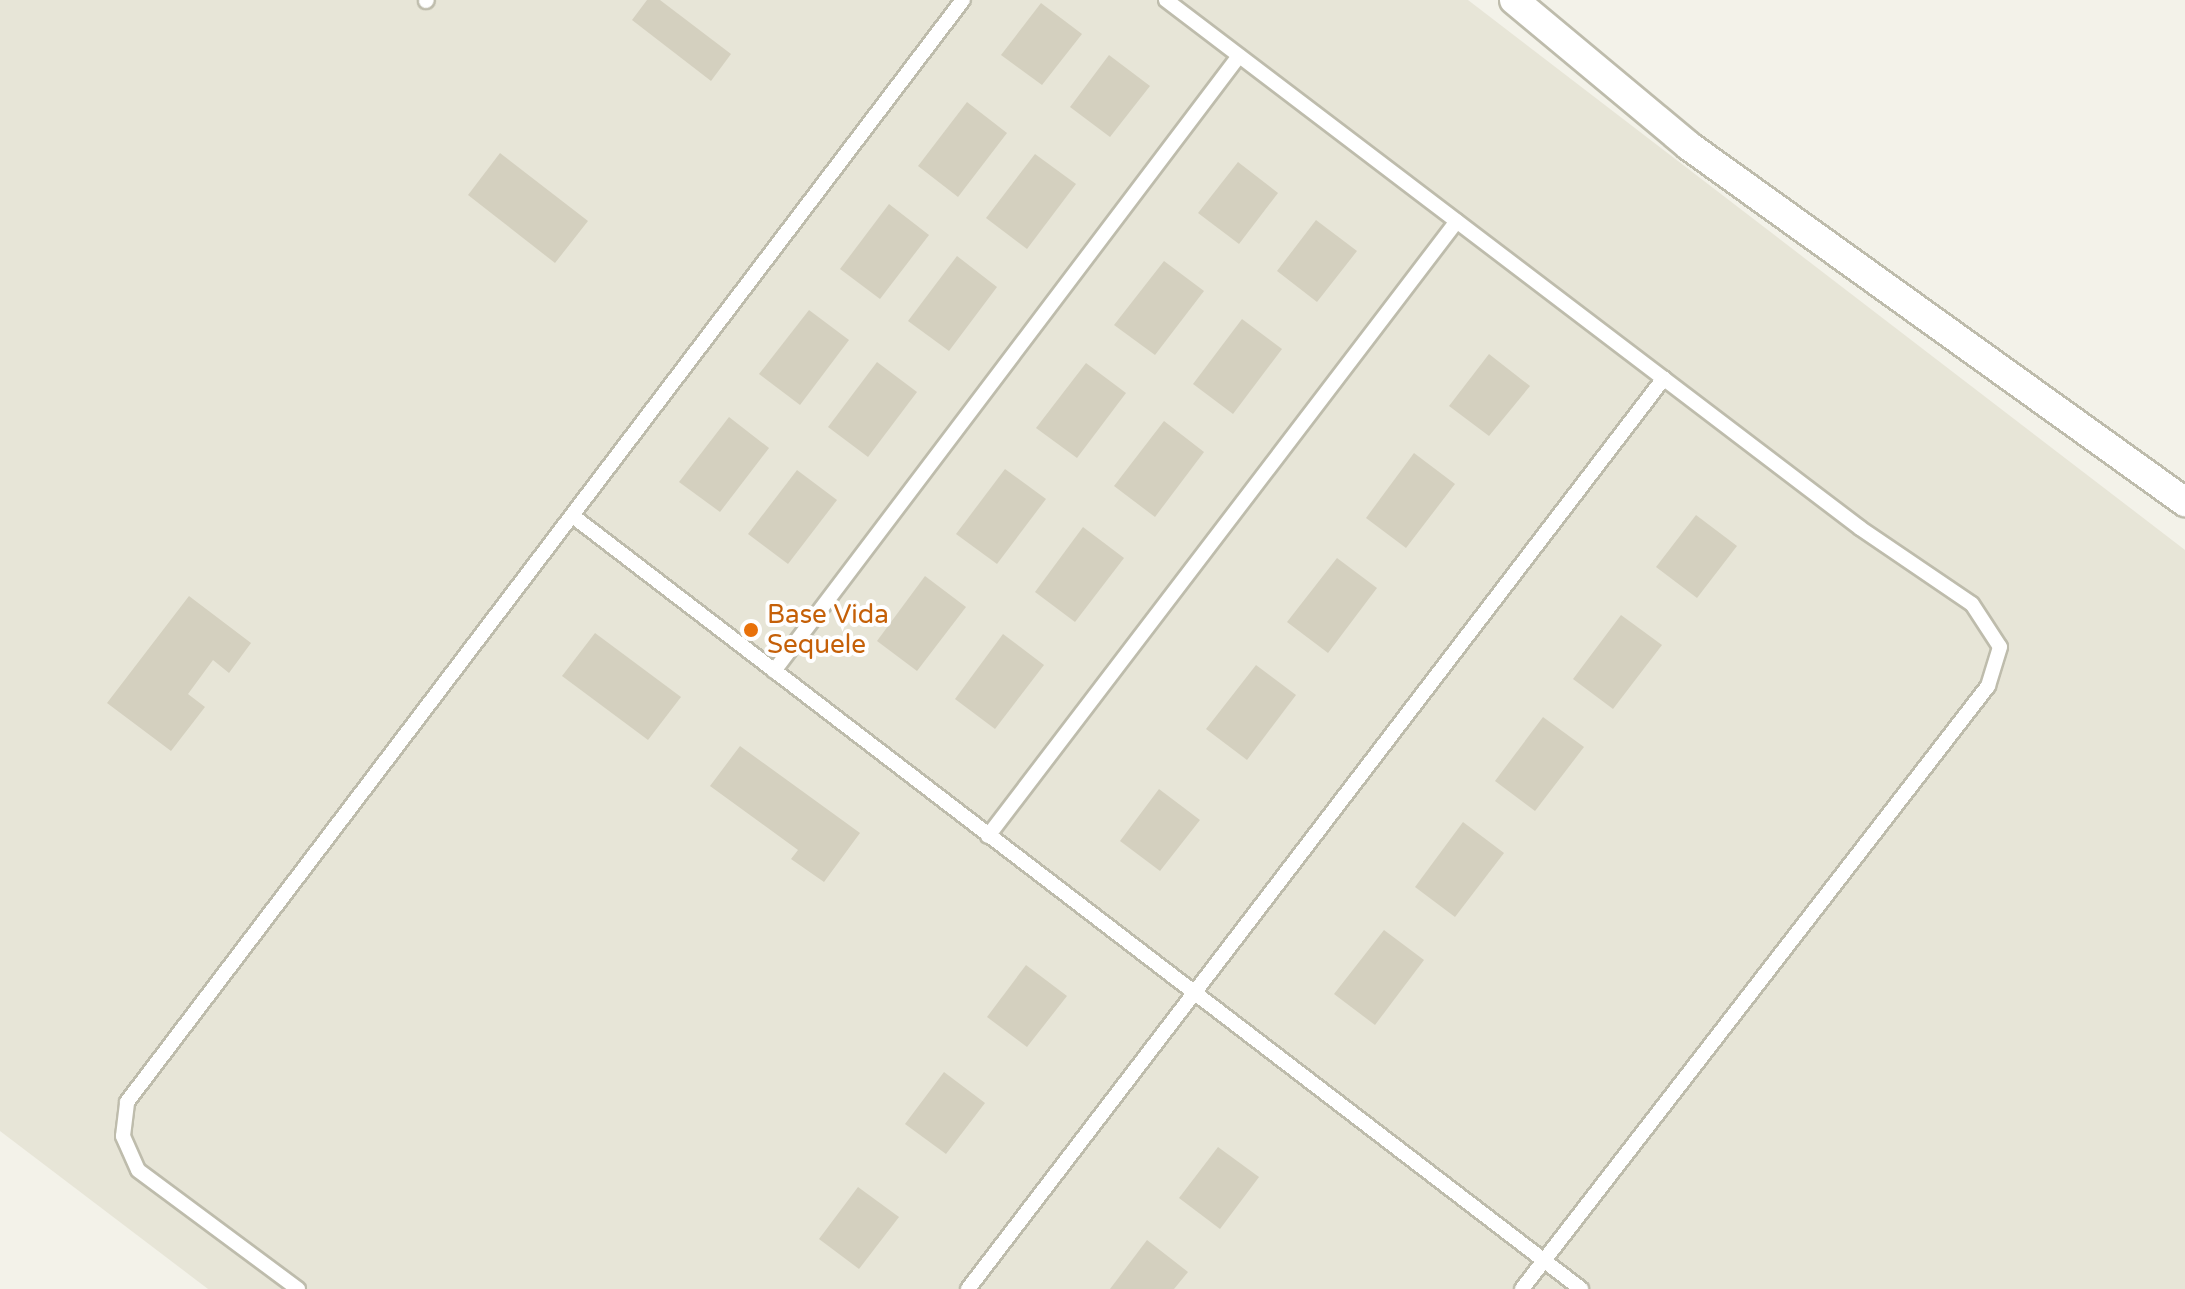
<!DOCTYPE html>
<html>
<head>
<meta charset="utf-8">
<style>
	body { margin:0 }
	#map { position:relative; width:2185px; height:1289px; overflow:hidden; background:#f3f2e9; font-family:"Varela Round",sans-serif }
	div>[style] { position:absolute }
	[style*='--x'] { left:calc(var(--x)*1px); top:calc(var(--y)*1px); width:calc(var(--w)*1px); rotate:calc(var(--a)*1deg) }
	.residential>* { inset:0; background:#e7e5d7 }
	.building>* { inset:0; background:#d4d0bf }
	.roads { filter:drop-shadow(2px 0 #bebcac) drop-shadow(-2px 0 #bebcac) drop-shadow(0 2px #bebcac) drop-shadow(0 -2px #bebcac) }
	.lane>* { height:14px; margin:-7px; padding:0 7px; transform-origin:7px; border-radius:7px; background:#fff }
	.street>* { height:28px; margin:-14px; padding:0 14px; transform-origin:14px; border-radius:14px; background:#fff }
	.dots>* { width:22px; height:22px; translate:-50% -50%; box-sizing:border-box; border:4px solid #fff; border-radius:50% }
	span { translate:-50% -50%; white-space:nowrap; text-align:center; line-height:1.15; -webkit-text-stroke:8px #fff; paint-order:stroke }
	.food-label { font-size:26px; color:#c56008 }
	.left { translate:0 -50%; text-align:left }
</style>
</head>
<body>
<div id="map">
	<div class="residential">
		<i style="clip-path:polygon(0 0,1468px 0,2185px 550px,2185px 1289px,208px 1289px,0 1131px)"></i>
	</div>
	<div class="building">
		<i style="clip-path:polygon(647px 0,660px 0,731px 54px,711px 81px,632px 20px)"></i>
		<i style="clip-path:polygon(1041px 3px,1082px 34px,1042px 85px,1001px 55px)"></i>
		<i style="clip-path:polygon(1109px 55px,1150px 86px,1110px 137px,1070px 107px)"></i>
		<i style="clip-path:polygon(967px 102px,1007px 133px,958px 197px,918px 166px)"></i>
		<i style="clip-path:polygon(500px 153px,588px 221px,555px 263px,468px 195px)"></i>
		<i style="clip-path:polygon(1035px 154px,1076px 184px,1027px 249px,986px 218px)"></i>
		<i style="clip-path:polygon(1238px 162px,1278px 193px,1239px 244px,1198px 213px)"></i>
		<i style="clip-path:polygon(889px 204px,929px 235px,880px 299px,840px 269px)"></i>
		<i style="clip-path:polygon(1316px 220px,1357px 251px,1317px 302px,1277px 271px)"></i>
		<i style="clip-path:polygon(957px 256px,997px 287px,949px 351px,908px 321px)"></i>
		<i style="clip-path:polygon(1164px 261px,1204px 291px,1155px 355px,1114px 325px)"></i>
		<i style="clip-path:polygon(809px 310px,849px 340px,800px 405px,759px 374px)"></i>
		<i style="clip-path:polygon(1242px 319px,1282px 349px,1233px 414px,1193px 384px)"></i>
		<i style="clip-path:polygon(1489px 354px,1530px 386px,1489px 436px,1449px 406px)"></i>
		<i style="clip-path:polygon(877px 362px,917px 392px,868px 457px,828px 427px)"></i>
		<i style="clip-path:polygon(1086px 363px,1126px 393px,1077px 458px,1036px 428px)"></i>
		<i style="clip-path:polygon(729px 417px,769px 448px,720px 512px,679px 482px)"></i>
		<i style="clip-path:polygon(1164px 421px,1204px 452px,1155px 517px,1114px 486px)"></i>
		<i style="clip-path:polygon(1414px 453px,1455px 484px,1406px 548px,1366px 518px)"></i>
		<i style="clip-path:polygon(1005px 469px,1046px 499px,997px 564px,956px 534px)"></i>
		<i style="clip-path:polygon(797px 470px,837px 500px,788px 564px,748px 534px)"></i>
		<i style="clip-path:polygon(1696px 515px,1737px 546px,1697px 598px,1656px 567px)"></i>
		<i style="clip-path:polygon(1083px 527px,1124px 558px,1075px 622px,1035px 592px)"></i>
		<i style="clip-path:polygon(1337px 558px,1377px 588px,1328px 653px,1287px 622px)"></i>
		<i style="clip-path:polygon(925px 576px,966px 607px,917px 671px,877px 641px)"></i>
		<i style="clip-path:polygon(189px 596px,251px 643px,229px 673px,213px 660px,188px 694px,205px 707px,171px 751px,107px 703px)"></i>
		<i style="clip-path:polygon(1621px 615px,1662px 645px,1613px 709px,1573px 679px)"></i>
		<i style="clip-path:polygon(595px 633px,681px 697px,648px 740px,562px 676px)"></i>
		<i style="clip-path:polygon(1003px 634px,1044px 665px,995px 729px,955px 699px)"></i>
		<i style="clip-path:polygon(1256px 665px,1296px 695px,1247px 760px,1206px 729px)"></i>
		<i style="clip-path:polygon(1543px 717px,1584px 747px,1535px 811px,1495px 781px)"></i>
		<i style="clip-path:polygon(740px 746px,860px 833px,824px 882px,791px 859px,798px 850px,710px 786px)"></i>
		<i style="clip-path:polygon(1159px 789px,1200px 820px,1160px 871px,1120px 841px)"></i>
		<i style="clip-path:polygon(1463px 822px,1504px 853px,1455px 917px,1415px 887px)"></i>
		<i style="clip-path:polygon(1384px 930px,1424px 960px,1375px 1025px,1334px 994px)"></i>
		<i style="clip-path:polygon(1026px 965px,1067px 996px,1027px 1047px,987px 1017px)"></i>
		<i style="clip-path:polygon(944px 1072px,985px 1103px,946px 1154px,905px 1124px)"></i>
		<i style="clip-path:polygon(1218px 1147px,1259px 1177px,1220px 1229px,1179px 1198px)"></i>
		<i style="clip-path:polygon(858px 1187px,899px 1217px,859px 1269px,819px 1239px)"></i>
		<i style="clip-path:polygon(1147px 1240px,1188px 1272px,1174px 1289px,1110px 1289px)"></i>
	</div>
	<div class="roads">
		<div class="lane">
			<i style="--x:1166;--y:0;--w:872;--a:37.26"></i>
			<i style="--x:1860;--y:528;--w:135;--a:34.2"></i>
			<i style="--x:1972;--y:604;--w:51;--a:56.9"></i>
			<i style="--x:2000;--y:647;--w:41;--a:107.1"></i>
			<i style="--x:1988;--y:686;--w:762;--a:127.7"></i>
			<i style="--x:426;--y:1;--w:1;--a:-45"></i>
			<i style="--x:574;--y:517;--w:1269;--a:37.47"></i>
			<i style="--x:774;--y:671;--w:771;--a:-52.91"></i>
			<i style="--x:988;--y:836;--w:773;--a:-52.67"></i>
			<i style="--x:298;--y:1289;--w:199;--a:-143.4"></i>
			<i style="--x:138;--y:1170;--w:37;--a:-114"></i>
			<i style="--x:123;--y:1136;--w:34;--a:-83"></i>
			<i style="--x:127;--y:1102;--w:1383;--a:-52.82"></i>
			<i style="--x:968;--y:1289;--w:1146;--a:-52.62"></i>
		</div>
		<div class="street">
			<i style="--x:1514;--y:0;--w:228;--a:39.8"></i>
			<i style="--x:1689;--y:146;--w:611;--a:35.67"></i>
		</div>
	</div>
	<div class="dots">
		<i style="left:751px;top:630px;background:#e8710a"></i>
	</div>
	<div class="food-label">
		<span class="left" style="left:767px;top:630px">Base Vida<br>Sequele</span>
	</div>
</div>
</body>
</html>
